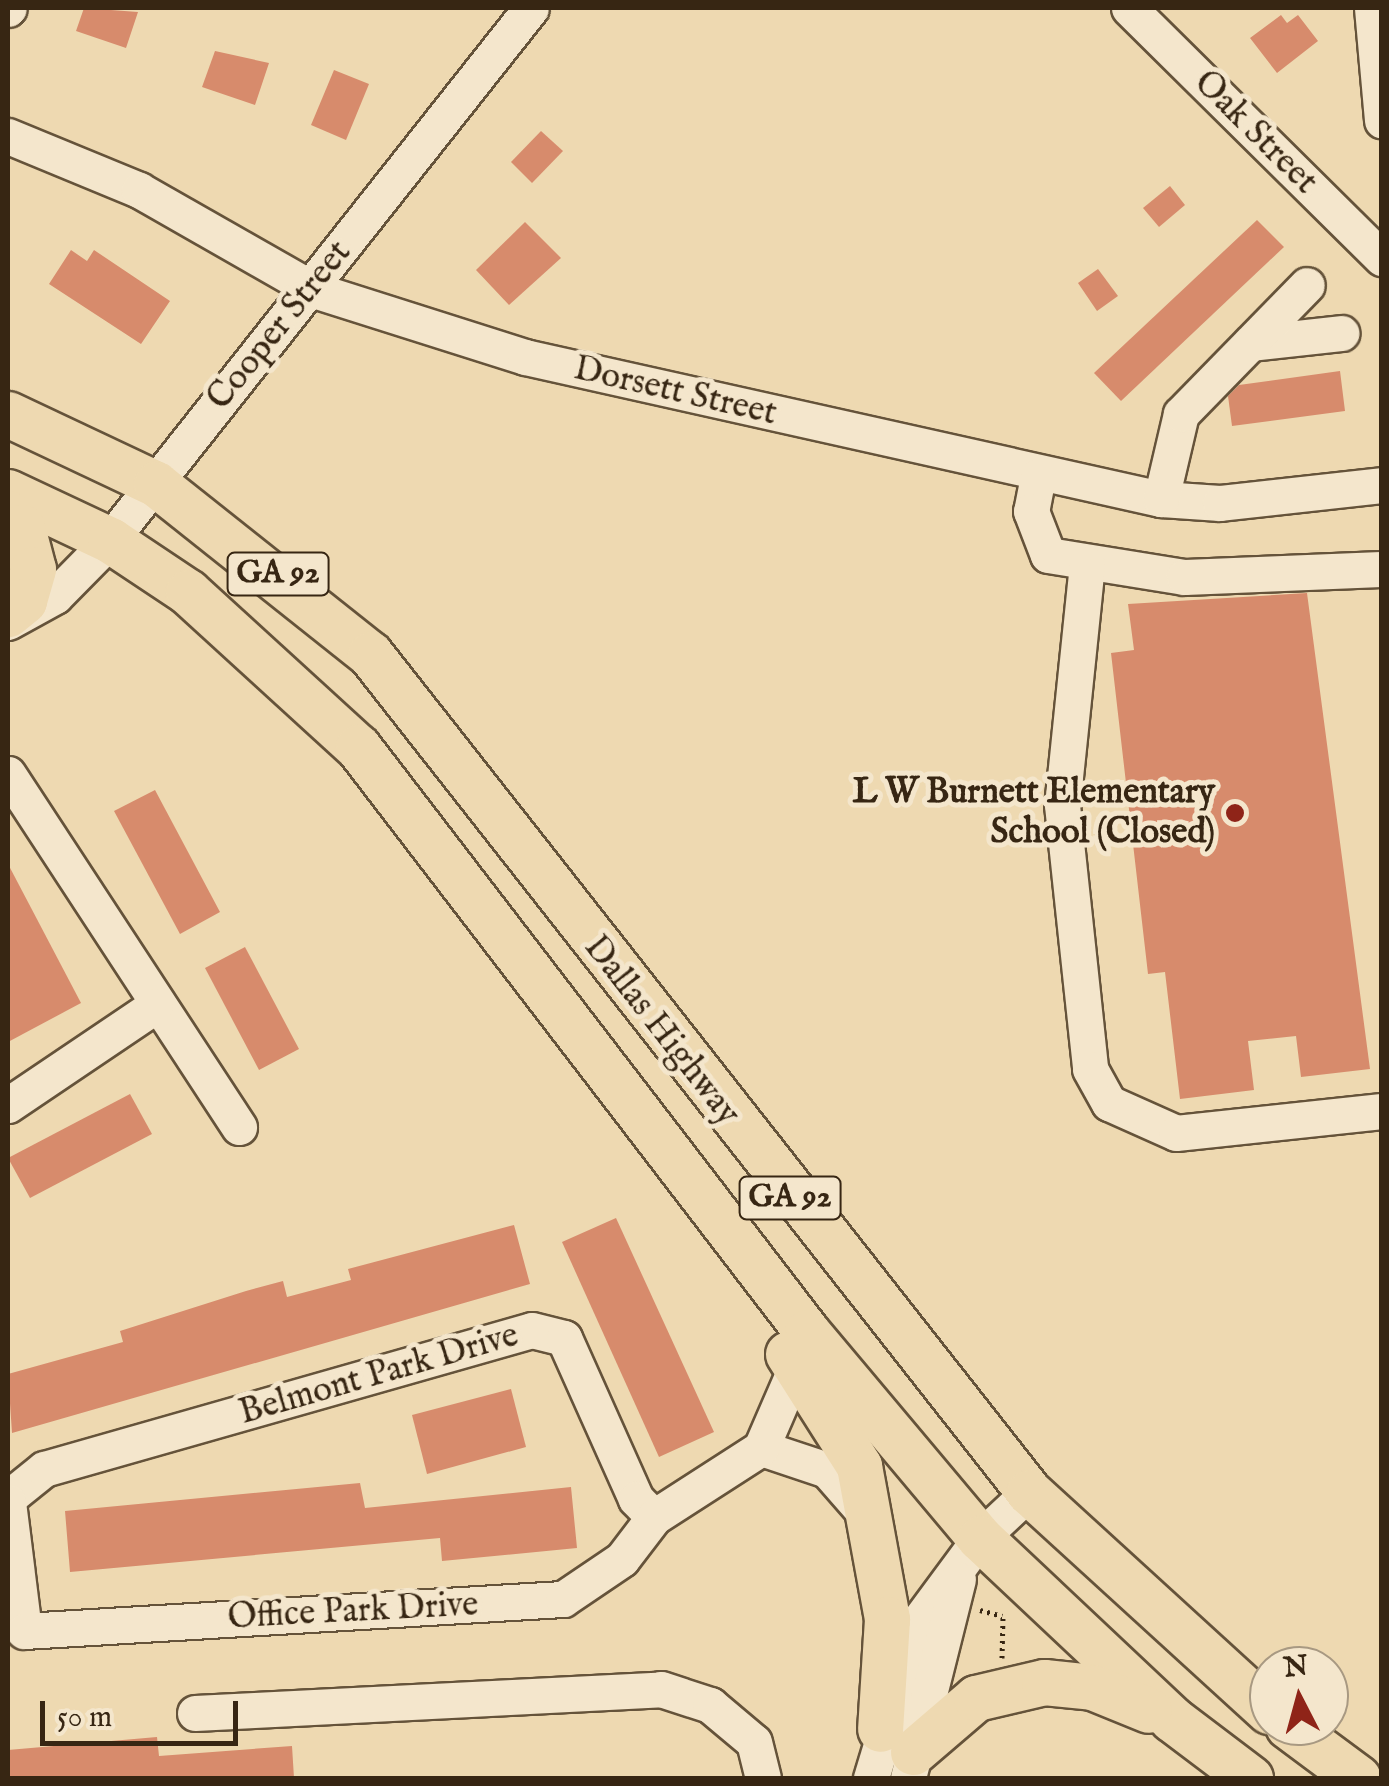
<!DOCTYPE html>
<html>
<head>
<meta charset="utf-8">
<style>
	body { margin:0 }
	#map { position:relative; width:1389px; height:1786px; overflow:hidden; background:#eed9b1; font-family:"IM FELL English",serif }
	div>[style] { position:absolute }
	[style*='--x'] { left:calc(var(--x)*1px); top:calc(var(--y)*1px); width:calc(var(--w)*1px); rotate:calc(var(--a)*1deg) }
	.building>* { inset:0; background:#d78b6c }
	.path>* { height:5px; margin-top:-2.5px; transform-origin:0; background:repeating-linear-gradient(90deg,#372613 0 2.5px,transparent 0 7.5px) }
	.roads { filter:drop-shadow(2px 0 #65533a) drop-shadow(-2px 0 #65533a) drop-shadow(0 2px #65533a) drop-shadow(0 -2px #65533a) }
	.minor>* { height:35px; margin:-17.5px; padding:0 17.5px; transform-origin:17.5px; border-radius:17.5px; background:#f4e6cc }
	.major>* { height:45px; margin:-22.5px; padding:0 22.5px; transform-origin:22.5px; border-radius:22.5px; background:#eed9b1 }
	.dots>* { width:28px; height:28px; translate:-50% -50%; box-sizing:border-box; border:5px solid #f4e6cc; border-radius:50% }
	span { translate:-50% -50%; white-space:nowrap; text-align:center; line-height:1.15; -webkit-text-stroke:10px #f4e6cc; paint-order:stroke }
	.shield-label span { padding:2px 8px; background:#f4e6cc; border:2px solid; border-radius:8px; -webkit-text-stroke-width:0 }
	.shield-label { font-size:32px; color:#372613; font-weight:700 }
	.street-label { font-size:35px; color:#372613 }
	.poi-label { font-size:35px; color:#372613; font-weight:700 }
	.right { translate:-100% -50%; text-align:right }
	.frame { position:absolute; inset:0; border:10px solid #372613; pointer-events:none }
	.north { position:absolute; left:1249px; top:1646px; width:100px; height:100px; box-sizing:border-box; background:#f4e6cc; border:2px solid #a89982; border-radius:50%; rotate:354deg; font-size:28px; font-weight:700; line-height:40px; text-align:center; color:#372613 }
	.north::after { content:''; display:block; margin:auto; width:35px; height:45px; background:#8f2418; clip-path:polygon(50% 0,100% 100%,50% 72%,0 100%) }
	.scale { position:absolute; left:40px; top:1701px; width:198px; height:45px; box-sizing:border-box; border:5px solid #372613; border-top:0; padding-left:12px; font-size:30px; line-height:35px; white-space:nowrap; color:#372613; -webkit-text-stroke:8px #f4e6cc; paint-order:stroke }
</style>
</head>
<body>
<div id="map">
	<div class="building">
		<i style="clip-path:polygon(84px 8px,138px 12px,126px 48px,76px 31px)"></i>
		<i style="clip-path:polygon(1281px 15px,1287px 23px,1298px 15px,1318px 41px,1277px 73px,1250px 38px)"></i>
		<i style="clip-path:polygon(215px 51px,269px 63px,255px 105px,202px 87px)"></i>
		<i style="clip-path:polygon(334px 70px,369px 84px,346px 140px,311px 125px)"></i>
		<i style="clip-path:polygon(541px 131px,563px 151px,532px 183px,511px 162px)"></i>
		<i style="clip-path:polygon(1170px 186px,1185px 205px,1159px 227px,1143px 208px)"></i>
		<i style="clip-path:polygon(1257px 220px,1284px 247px,1121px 401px,1094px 373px)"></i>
		<i style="clip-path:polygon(525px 222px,561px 258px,509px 305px,476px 270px)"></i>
		<i style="clip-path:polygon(71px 250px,87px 261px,94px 250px,170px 301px,141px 344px,49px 284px)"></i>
		<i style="clip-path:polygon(1098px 269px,1118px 296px,1097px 311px,1078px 283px)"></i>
		<i style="clip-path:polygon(1340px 371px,1345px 411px,1232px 426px,1228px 396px,1239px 385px)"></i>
		<i style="clip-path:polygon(1307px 593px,1370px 1069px,1301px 1077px,1296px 1036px,1248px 1041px,1254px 1090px,1180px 1099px,1165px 972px,1148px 974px,1111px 653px,1134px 650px,1128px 604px)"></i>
		<i style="clip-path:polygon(155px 790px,220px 912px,180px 934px,114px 811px)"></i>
		<i style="clip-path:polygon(8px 864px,81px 1003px,8px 1042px)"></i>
		<i style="clip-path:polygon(245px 947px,299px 1049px,259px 1070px,205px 968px)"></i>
		<i style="clip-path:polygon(130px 1094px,152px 1134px,30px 1198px,8px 1158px)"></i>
		<i style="clip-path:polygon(616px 1218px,714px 1432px,659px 1457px,562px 1242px)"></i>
		<i style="clip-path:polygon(514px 1225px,530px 1284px,12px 1433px,8px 1374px,123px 1342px,120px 1331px,246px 1291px,283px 1281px,287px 1297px,351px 1280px,348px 1269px)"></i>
		<i style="clip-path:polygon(511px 1389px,526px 1447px,427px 1474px,412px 1415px)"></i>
		<i style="clip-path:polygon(360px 1483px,365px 1508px,571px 1487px,577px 1548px,442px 1561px,440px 1538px,70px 1572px,65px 1511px)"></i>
		<i style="clip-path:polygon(157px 1737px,159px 1756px,292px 1746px,294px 1778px,8px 1778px,8px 1750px)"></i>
	</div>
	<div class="path">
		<i style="--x:980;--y:1610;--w:23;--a:15"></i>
		<i style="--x:1002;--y:1658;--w:42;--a:-88.6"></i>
	</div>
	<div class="roads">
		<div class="minor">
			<i style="--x:1129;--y:8;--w:356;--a:44.7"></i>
			<i style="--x:1372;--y:8;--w:113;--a:84.9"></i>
			<i style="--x:8;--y:9;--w:1;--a:-45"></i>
			<i style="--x:8;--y:136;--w:142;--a:22.4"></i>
			<i style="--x:139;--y:190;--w:202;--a:29.7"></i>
			<i style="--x:314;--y:290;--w:221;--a:17.6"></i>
			<i style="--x:525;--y:357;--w:652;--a:12.59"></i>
			<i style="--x:1161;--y:499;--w:59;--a:3.9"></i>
			<i style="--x:1220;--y:503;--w:163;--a:-6.3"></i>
			<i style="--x:1251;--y:343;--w:91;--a:-6.3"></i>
			<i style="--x:1038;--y:476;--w:36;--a:101"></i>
			<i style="--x:1031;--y:511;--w:47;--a:68.9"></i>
			<i style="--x:1048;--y:555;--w:138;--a:9.2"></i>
			<i style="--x:1184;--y:577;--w:198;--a:-2.3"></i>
			<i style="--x:1161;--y:499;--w:87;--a:-76.8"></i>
			<i style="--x:1181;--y:414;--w:180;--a:-45.7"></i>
			<i style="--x:1087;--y:564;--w:242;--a:95.9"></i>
			<i style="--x:1062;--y:805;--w:265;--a:83.9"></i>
			<i style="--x:1090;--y:1069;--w:39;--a:61"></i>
			<i style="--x:1109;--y:1103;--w:73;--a:24.1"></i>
			<i style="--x:1176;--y:1133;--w:207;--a:-6.1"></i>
			<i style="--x:8;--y:622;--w:54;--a:-29"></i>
			<i style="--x:55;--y:596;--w:78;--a:-45.5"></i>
			<i style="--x:110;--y:540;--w:678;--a:-51.64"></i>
			<i style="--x:8;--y:774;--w:422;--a:56.8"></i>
			<i style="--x:8;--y:1105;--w:177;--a:-34"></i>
			<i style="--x:761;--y:1448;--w:70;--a:18.4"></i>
			<i style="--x:827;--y:1470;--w:64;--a:48.8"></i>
			<i style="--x:8;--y:1498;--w:46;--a:-38.9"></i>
			<i style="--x:44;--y:1469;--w:507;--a:-15.9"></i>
			<i style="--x:532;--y:1330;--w:33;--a:14"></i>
			<i style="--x:564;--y:1338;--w:176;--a:65.9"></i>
			<i style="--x:636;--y:1499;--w:25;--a:45"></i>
			<i style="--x:8;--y:1502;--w:130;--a:82.9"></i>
			<i style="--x:24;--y:1631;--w:540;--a:-3.4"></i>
			<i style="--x:563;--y:1599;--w:71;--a:-34.1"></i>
			<i style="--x:622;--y:1559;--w:53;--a:-52.7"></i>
			<i style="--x:654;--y:1517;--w:127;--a:-32.8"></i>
			<i style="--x:761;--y:1448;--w:90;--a:-66.6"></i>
			<i style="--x:195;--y:1713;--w:467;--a:-2.9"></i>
			<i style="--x:661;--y:1689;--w:52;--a:18.1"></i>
			<i style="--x:710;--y:1705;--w:57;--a:40.1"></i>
			<i style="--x:754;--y:1742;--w:37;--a:76"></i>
			<i style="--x:871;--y:1778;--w:163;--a:-73.2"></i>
			<i style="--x:918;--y:1622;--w:104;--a:-53.6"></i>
			<i style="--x:980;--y:1538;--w:67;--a:-43.2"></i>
			<i style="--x:908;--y:1778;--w:205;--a:-75.9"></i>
		</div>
		<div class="major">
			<i style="--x:8;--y:414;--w:164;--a:25.3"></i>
			<i style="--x:156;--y:484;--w:273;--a:38.5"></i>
			<i style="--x:370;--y:654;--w:1066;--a:51.82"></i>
			<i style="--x:1029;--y:1492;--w:325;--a:42.4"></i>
			<i style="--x:8;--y:492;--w:113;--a:25.2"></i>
			<i style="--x:110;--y:540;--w:94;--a:33.7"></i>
			<i style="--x:188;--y:592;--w:230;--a:42.4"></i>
			<i style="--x:358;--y:747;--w:737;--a:52.49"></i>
			<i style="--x:807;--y:1332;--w:269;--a:50"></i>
			<i style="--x:980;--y:1538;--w:264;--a:43.3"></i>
			<i style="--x:1172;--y:1719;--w:98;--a:37.1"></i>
			<i style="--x:8;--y:513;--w:20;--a:45"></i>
			<i style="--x:22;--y:527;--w:43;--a:75.3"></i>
			<i style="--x:33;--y:569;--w:33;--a:106"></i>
			<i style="--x:24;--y:601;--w:21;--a:141"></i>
			<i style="--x:788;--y:1354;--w:133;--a:57.6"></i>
			<i style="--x:859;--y:1466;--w:156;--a:79.6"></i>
			<i style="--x:887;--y:1619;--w:110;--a:93.6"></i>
			<i style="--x:1288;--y:1726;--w:87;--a:36.6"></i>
			<i style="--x:913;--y:1752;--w:83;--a:-40.6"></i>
			<i style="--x:976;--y:1698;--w:70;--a:-13.2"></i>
			<i style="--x:1044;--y:1682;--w:48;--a:5.9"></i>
			<i style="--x:1092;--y:1687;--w:61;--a:22"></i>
		</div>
	</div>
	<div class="dots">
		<i style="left:1235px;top:813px;background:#8f2418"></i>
	</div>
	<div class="shield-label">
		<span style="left:278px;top:574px">GA 92</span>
		<span style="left:790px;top:1198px">GA 92</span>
	</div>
	<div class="street-label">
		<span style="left:1255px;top:133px;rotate:45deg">Oak Street</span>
		<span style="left:280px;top:326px;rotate:-51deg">Cooper Street</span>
		<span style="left:675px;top:392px;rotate:13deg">Dorsett Street</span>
		<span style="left:661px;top:1031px;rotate:52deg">Dallas Highway</span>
		<span style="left:379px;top:1375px;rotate:-16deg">Belmont Park Drive</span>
		<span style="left:353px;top:1612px;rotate:-3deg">Office Park Drive</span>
	</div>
	<div class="poi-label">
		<span class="right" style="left:1215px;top:813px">L W Burnett Elementary<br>School (Closed)</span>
	</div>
	<div class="frame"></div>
	<div class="north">N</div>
	<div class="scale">50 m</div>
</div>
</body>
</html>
